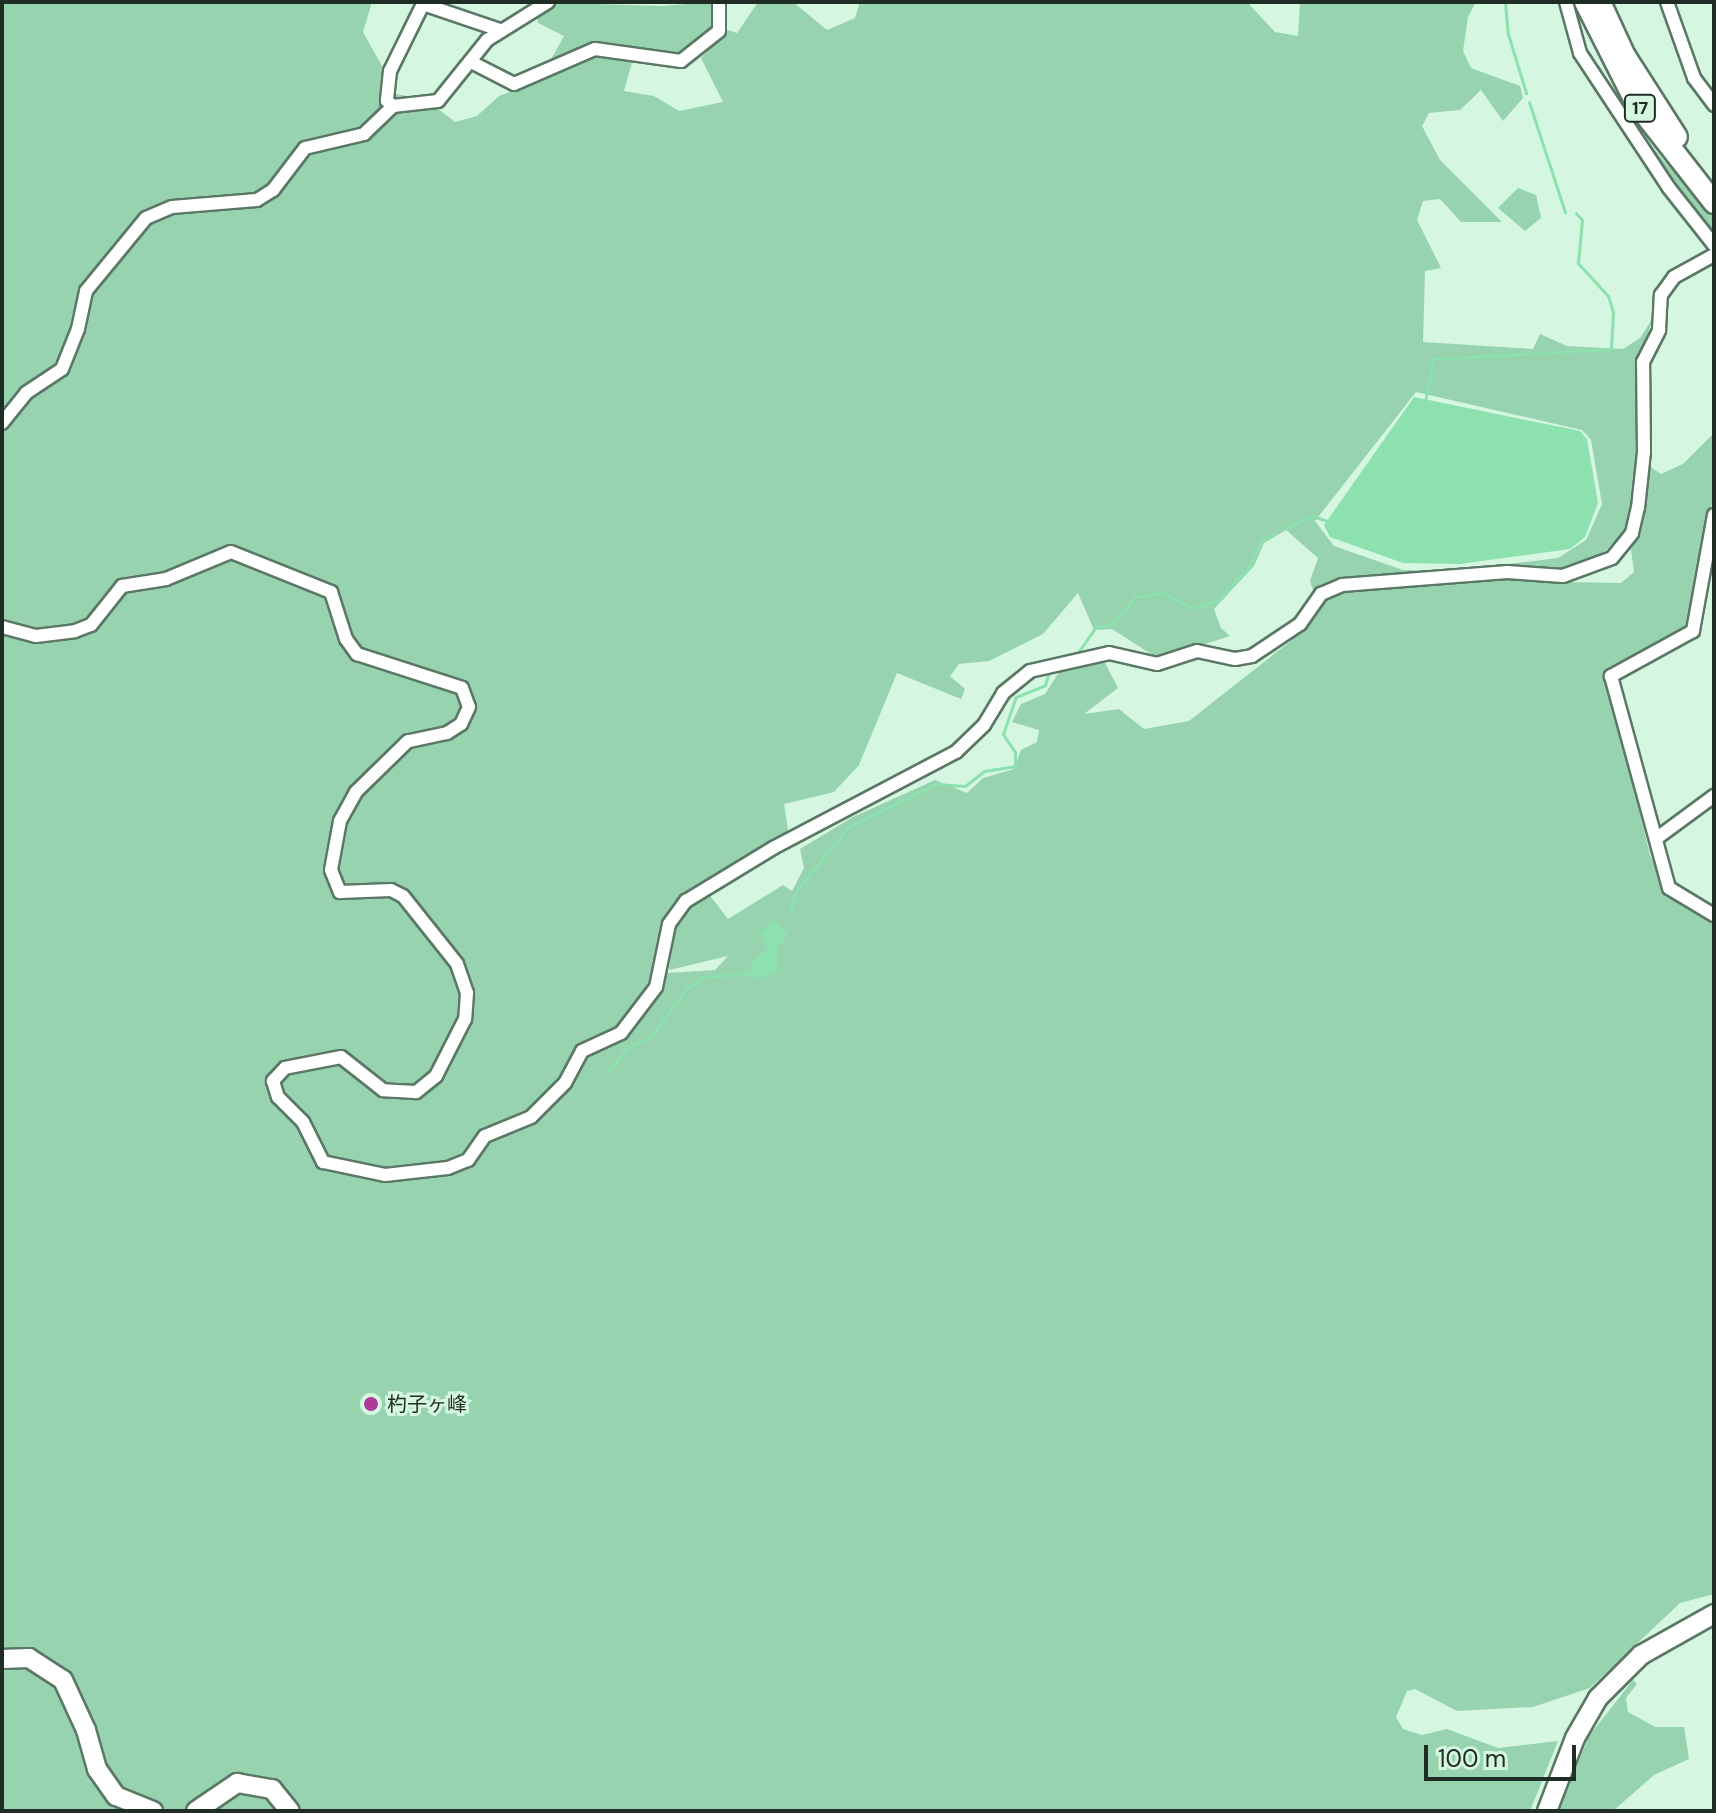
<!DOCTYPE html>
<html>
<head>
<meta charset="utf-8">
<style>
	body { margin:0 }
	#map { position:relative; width:1716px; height:1813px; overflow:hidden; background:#d5f7e1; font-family:"DM Sans","Noto Sans JP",sans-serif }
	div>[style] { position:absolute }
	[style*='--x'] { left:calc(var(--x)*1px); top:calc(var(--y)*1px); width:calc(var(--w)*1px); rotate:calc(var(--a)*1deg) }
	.green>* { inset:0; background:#97d3ae }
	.water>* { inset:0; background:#8ce1ae }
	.stream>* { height:3px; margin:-1.5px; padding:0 1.5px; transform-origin:1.5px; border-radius:1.5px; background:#8ce1ae }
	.roads { filter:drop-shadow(2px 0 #5a7865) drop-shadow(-2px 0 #5a7865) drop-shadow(0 2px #5a7865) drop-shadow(0 -2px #5a7865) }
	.street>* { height:12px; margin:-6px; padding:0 6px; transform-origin:6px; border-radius:6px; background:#fff }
	.secondary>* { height:18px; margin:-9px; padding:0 9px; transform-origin:9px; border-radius:9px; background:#fff }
	.primary>* { height:20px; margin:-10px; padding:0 10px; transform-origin:10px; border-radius:10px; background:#fff }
	.dots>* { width:22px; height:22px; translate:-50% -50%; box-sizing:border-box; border:4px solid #d5f7e1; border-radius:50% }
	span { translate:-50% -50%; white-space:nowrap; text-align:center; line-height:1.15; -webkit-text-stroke:6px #d5f7e1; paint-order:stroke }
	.shield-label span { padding:2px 6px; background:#d5f7e1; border:2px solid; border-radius:6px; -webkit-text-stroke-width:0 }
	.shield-label { font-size:18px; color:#202d24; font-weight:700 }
	.poi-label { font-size:20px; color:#202d24 }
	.left { translate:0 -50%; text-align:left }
	.frame { position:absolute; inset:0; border:4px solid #202d24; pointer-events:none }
	.scale { position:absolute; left:1424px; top:1745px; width:152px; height:36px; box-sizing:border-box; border:4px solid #202d24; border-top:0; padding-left:10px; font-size:24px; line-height:28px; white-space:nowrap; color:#202d24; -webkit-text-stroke:6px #d5f7e1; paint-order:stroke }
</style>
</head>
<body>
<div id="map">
	<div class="green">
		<i style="clip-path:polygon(evenodd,2px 2px,372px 2px,363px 32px,382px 66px,381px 91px,427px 100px,455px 122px,477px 116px,499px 96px,539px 81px,564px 36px,538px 23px,536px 2px,660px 6px,713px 2px,713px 26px,685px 51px,670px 57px,636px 48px,624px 91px,654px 96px,679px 111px,723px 102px,701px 58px,728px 30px,737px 33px,758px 2px,793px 2px,827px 30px,855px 18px,860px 2px,1247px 2px,1275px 32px,1298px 36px,1300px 2px,1476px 2px,1468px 17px,1463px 51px,1471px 68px,1520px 86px,1523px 98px,1503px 121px,1481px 90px,1460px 110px,1429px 113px,1422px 126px,1440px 160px,1502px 222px,1461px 222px,1440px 199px,1423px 201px,1417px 220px,1441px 268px,1425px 271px,1423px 342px,1533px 349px,1540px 334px,1567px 346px,1623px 349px,1640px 338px,1654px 316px,1639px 359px,1641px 470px,1624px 532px,1597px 559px,1563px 571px,1567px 582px,1621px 583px,1634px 572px,1631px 549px,1639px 534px,1649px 466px,1661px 474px,1683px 464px,1714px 433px,1714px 490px,1690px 632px,1605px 669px,1650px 855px,1667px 892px,1714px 921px,1714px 1594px,1680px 1603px,1590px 1688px,1533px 1707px,1457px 1711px,1415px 1689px,1407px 1691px,1396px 1717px,1403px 1729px,1422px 1735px,1447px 1729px,1498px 1748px,1558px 1741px,1530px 1811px,2px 1811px,2px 2px,1416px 392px,1582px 430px,1591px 440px,1602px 504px,1586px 540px,1558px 558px,1451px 571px,1403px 570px,1334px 546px,1315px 521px,1416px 392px,2px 2px,1286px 530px,1318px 558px,1310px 581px,1319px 610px,1301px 633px,1189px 721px,1144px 729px,1119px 709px,1084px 714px,1118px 688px,1104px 661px,1061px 669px,1045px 694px,1021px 704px,1012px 722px,1039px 730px,1037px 742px,1021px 750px,1014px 769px,983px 778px,967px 793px,935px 780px,853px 817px,800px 849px,804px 868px,792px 891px,783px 885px,728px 919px,708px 893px,676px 918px,669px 970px,728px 956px,715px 970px,667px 973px,658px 958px,666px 915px,687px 894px,789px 836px,784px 804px,834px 792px,859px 765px,897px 673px,961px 699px,965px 689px,950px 676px,959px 664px,989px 661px,1043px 634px,1078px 593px,1094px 630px,1112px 629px,1159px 659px,1230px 636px,1221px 628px,1214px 609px,1254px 566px,1264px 543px,1286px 530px)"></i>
		<i style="clip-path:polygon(1619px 109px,1714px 218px,1714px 232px,1666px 173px)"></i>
		<i style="clip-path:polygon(1518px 188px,1536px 195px,1541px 218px,1525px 231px,1498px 208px)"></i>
		<i style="clip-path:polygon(1633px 1680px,1637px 1684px,1626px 1698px,1628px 1712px,1655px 1727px,1684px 1727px,1689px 1759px,1654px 1775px,1613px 1811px,1558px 1811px,1589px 1736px)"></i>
	</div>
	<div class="water">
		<i style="clip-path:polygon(1414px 397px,1580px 431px,1587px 439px,1598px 503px,1585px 537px,1570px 549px,1460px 564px,1403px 563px,1330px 537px,1324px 525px)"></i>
		<i style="clip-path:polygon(774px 921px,788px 935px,778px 947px,778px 971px,757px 980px,750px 973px,753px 962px,767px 947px,759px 933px)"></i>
	</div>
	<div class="stream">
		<i style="--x:1505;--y:2;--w:32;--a:85"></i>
		<i style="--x:1508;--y:34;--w:62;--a:73"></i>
		<i style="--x:414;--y:36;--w:26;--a:-62"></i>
		<i style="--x:394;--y:91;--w:12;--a:-85"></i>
		<i style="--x:1529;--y:102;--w:116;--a:71.9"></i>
		<i style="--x:1425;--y:402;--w:44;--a:-79.5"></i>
		<i style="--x:1433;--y:359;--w:178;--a:-3.2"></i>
		<i style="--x:1611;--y:349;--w:37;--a:-87"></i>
		<i style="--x:1613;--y:312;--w:17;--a:-107"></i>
		<i style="--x:1608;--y:296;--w:45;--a:-132.3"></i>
		<i style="--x:1578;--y:263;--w:43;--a:-84.7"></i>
		<i style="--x:1582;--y:220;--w:9;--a:-131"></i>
		<i style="--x:1286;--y:527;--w:28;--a:-23"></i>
		<i style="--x:1312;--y:516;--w:16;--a:18"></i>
		<i style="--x:1079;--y:651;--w:29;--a:-55"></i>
		<i style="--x:1096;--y:627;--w:15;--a:-11"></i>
		<i style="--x:1111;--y:624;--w:36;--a:-48"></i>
		<i style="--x:1135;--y:597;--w:28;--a:-8"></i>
		<i style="--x:1163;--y:593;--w:33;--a:27"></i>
		<i style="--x:1192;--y:608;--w:26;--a:-16"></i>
		<i style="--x:1217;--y:601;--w:48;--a:-46.7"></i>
		<i style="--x:1250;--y:566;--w:27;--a:-66"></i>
		<i style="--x:1261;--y:541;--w:17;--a:-31"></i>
		<i style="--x:791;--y:910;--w:20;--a:-75"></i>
		<i style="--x:796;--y:891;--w:82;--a:-50.9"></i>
		<i style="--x:848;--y:827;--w:98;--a:-26"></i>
		<i style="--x:936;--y:784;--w:29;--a:4"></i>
		<i style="--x:965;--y:786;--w:24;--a:-38"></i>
		<i style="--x:984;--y:771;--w:31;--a:-9"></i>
		<i style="--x:1015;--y:766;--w:14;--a:-90"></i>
		<i style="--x:1015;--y:752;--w:22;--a:-124"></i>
		<i style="--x:1003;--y:734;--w:39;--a:-71"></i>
		<i style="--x:1016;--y:697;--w:31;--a:-22"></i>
		<i style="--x:1045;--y:685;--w:13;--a:-72"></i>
		<i style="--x:607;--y:1073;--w:32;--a:-51"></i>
		<i style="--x:627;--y:1048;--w:26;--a:-25"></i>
		<i style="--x:651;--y:1037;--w:61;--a:-53.7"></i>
		<i style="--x:687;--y:988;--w:20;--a:-33"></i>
		<i style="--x:704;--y:977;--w:46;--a:-5"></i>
	</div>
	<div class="roads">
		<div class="street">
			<i style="--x:424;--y:2;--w:77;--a:116.2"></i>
			<i style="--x:390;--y:71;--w:30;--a:96"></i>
			<i style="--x:387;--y:101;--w:8;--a:40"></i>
			<i style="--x:393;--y:106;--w:45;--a:-6.3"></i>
			<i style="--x:438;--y:101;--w:78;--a:-51.2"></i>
			<i style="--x:487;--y:40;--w:72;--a:-31.9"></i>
			<i style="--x:1566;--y:2;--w:53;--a:74.6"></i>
			<i style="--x:1580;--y:53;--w:162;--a:56.6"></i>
			<i style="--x:1669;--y:188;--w:73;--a:51.7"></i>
			<i style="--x:1667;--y:2;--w:81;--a:70.4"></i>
			<i style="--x:1694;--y:78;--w:34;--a:53"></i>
			<i style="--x:423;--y:4;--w:81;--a:18.7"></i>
			<i style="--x:473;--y:63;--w:46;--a:27.1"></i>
			<i style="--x:514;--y:84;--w:88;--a:-23.4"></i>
			<i style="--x:595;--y:49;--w:87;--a:7.9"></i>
			<i style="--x:681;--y:61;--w:48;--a:-38.3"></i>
			<i style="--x:719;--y:31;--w:29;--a:-90"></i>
			<i style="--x:2;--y:423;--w:38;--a:-51"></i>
			<i style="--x:26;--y:393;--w:43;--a:-33.7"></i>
			<i style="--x:62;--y:369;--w:43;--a:-68.2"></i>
			<i style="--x:78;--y:329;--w:39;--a:-78"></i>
			<i style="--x:86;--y:291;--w:94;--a:-50.6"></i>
			<i style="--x:146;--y:218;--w:28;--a:-23"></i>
			<i style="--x:172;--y:207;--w:85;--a:-4.7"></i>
			<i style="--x:257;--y:200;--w:19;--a:-32"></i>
			<i style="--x:273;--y:190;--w:53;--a:-52.7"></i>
			<i style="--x:305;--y:148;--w:61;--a:-13.3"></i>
			<i style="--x:364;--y:134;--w:40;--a:-44"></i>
			<i style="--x:1714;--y:515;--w:118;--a:100.3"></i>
			<i style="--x:1693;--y:631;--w:94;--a:151.2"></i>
			<i style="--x:1611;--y:676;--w:220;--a:74.7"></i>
			<i style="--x:1669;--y:888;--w:52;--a:31"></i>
			<i style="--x:2;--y:627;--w:35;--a:15"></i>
			<i style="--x:36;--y:636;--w:39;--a:-7"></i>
			<i style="--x:75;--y:631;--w:17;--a:-21"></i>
			<i style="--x:91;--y:625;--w:50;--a:-51.5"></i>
			<i style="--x:122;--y:586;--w:45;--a:-9"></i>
			<i style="--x:166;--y:579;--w:70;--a:-22.6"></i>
			<i style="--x:231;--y:552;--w:108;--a:21.8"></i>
			<i style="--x:331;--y:592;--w:49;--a:72.3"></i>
			<i style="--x:346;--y:639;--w:19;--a:54"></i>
			<i style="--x:357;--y:654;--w:110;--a:17.9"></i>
			<i style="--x:462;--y:688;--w:20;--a:70"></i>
			<i style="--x:469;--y:707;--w:19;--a:115"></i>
			<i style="--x:461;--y:724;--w:17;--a:147"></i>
			<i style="--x:447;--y:733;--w:40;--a:168"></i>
			<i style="--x:408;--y:741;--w:73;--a:135.6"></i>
			<i style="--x:356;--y:792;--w:33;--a:119"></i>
			<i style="--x:340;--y:821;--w:50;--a:100.4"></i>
			<i style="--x:331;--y:870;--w:24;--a:68"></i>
			<i style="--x:340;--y:892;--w:51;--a:-2.2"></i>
			<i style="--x:391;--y:890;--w:13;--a:27"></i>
			<i style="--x:403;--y:896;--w:87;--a:51.5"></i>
			<i style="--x:457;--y:964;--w:31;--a:71"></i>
			<i style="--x:467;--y:993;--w:26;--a:94"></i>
			<i style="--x:465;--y:1019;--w:64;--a:117"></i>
			<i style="--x:436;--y:1076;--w:26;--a:141"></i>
			<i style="--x:416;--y:1092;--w:33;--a:-177"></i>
			<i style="--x:383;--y:1090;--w:53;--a:-141.8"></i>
			<i style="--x:341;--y:1057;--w:57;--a:168.9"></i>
			<i style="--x:285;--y:1068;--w:18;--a:133"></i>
			<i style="--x:273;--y:1081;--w:17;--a:73"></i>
			<i style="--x:278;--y:1097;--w:35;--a:45"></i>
			<i style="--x:303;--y:1122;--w:45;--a:63.4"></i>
			<i style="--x:323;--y:1162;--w:63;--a:11.8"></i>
			<i style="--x:385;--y:1175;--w:63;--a:-6.3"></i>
			<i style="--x:448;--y:1168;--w:22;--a:-22"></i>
			<i style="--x:468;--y:1160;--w:29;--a:-55"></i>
			<i style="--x:485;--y:1136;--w:50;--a:-22.4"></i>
			<i style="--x:531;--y:1117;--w:48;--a:-45"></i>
			<i style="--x:565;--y:1083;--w:36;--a:-62"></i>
			<i style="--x:582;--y:1051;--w:43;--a:-24.8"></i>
			<i style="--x:621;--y:1033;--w:58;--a:-52.7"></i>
			<i style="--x:656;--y:987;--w:64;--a:-78.3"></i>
			<i style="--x:669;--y:924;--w:29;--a:-54"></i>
			<i style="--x:686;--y:901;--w:102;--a:-31.3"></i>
			<i style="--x:773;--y:848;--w:207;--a:-27.7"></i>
			<i style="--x:956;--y:752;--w:39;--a:-44"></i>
			<i style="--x:984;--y:725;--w:37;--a:-59"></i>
			<i style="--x:1003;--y:693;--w:35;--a:-39"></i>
			<i style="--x:1030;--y:671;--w:81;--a:-12.8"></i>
			<i style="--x:1109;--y:653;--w:49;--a:12.9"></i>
			<i style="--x:1157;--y:664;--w:42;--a:-18"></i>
			<i style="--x:1197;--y:651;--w:39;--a:12"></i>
			<i style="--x:1235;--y:659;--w:17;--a:-10"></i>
			<i style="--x:1252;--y:656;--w:58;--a:-33.7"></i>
			<i style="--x:1300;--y:624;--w:37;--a:-55"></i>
			<i style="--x:1321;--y:594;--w:23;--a:-23"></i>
			<i style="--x:1342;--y:585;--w:166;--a:-4.5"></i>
			<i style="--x:1507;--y:572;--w:56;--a:4.1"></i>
			<i style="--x:1563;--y:576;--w:52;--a:-20.2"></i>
			<i style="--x:1612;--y:558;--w:32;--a:-51"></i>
			<i style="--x:1632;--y:533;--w:26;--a:-77"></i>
			<i style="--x:1638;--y:508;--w:56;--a:-83.9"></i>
			<i style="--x:1644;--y:452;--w:90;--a:-90.6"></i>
			<i style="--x:1643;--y:362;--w:36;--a:-63"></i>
			<i style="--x:1659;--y:330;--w:35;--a:-87"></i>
			<i style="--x:1661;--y:295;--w:22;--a:-54"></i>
			<i style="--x:1674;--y:277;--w:46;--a:-28.8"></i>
			<i style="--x:1657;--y:838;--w:71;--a:-36.4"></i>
		</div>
		<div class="secondary">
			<i style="--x:2;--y:1659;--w:27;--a:-2"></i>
			<i style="--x:29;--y:1658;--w:40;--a:32.9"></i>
			<i style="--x:63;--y:1680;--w:55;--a:65.3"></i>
			<i style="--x:86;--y:1730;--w:41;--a:74.2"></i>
			<i style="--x:97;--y:1769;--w:33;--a:55"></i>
			<i style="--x:116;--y:1796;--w:40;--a:22"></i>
			<i style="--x:196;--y:1811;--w:50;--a:-34.3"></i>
			<i style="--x:237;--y:1783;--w:36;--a:10"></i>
			<i style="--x:272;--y:1789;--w:28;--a:51"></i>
			<i style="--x:1547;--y:1811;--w:78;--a:-69"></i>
			<i style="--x:1575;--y:1738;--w:46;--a:-60.1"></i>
			<i style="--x:1598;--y:1698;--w:61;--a:-45"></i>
			<i style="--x:1641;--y:1655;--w:84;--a:-29.3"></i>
		</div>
		<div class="primary">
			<i style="--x:1585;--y:2;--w:113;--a:63.2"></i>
			<i style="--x:1636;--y:103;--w:127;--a:52"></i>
			<i style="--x:1600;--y:2;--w:60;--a:65.2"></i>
			<i style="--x:1625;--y:56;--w:96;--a:57.3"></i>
		</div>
	</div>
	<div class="dots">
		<i style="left:371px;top:1404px;background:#ad3b96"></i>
	</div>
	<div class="shield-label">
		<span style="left:1640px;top:108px">17</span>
	</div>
	<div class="poi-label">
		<span class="left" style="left:387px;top:1404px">杓子ヶ峰</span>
	</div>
	<div class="frame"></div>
	<div class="scale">100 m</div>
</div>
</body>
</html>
